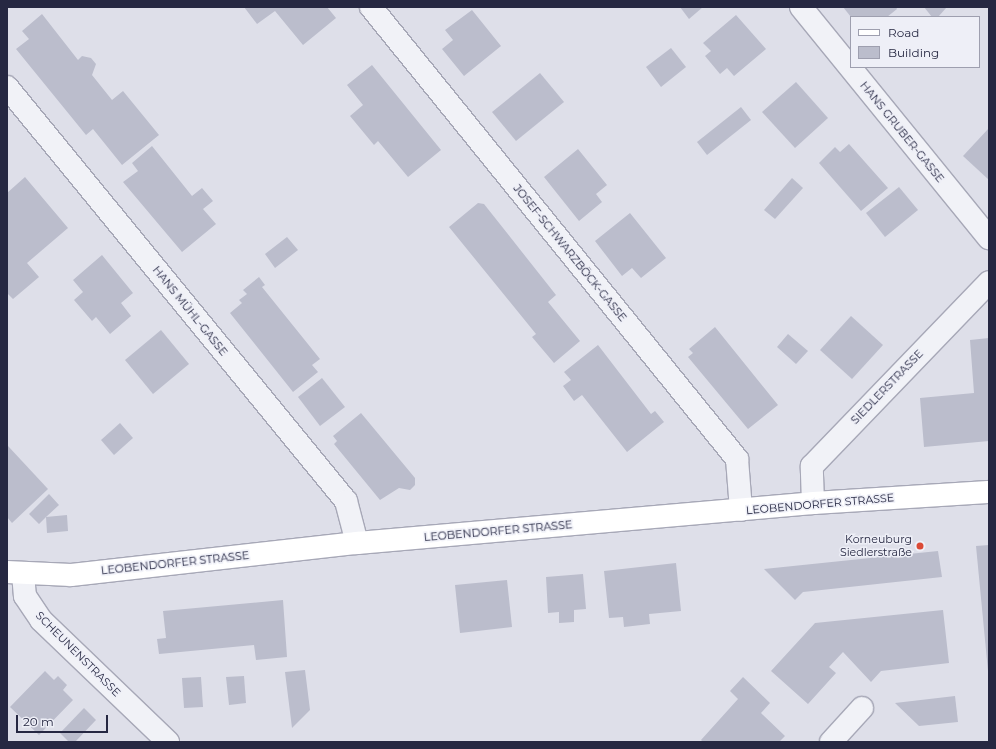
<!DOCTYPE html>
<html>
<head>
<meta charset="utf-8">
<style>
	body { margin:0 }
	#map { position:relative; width:996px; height:749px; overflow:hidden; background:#dedfe9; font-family:Montserrat,sans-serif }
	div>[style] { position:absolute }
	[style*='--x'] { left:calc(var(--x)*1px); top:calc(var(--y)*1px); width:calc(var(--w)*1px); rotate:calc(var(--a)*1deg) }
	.building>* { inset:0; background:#bbbdcc }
	.roads { filter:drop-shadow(1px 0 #a7a8b7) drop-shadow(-1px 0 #a7a8b7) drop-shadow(0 1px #a7a8b7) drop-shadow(0 -1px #a7a8b7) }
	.street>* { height:22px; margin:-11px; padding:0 11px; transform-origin:11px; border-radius:11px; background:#f1f2f7 }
	.secondary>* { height:22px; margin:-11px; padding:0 11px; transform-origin:11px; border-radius:11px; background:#fff }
	.dots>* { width:11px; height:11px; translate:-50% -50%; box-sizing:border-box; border:2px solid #eeeff7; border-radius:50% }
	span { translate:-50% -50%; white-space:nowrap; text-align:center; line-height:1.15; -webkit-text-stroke:3px #eeeff7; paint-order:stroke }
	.street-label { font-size:11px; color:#262842 }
	.poi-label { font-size:11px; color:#262842 }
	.right { translate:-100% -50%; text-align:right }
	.frame { position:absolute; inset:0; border:8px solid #262842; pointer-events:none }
	.legend { position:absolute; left:850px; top:16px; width:130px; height:52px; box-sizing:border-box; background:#eeeff7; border:1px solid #9e9faf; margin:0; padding:5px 7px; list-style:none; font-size:12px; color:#262842 }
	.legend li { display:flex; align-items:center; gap:8px; height:20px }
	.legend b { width:20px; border:1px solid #9e9faf }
	.scale { position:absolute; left:16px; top:715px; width:92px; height:18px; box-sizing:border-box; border:2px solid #262842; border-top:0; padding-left:5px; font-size:12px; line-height:14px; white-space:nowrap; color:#262842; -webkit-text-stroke:3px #eeeff7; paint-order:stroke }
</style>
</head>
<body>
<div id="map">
	<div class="building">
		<i style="clip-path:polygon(244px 7px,327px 7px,336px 18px,303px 45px,275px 11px,257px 24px)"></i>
		<i style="clip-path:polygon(680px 7px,703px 7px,689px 19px)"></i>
		<i style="clip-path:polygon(843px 7px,896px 7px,897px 9px,887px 17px,851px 17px)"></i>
		<i style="clip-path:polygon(924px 7px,947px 7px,938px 17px,932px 17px)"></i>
		<i style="clip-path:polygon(472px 10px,501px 46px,464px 76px,442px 49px,453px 40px,445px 30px)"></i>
		<i style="clip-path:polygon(42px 14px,78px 60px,82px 56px,91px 58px,96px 64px,92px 75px,112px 100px,123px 91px,159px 135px,122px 165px,93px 129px,86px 135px,16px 49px,29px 39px,22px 31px)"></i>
		<i style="clip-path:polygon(736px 15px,766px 49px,734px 76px,727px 68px,720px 74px,705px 56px,711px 51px,703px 43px)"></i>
		<i style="clip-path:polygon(671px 48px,686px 67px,661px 87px,646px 67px)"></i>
		<i style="clip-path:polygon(372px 65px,441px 150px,408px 177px,378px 141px,374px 145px,350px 116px,363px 105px,347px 85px)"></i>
		<i style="clip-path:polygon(540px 73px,564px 102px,516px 141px,492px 112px)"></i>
		<i style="clip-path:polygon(796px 82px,828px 118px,795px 148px,762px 112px)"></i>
		<i style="clip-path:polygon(741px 107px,751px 120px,707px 155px,697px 142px)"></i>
		<i style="clip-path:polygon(989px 128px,989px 180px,963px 156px)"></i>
		<i style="clip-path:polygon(849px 144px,888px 188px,861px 211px,819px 163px,835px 147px,840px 152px)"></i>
		<i style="clip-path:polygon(152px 146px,192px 196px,202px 188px,213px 201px,203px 209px,216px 224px,182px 252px,123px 182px,138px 171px,132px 163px)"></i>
		<i style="clip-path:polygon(578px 149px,607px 185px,596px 194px,602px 202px,579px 221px,544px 177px)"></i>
		<i style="clip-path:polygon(25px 177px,68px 228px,27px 263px,39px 277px,13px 299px,7px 293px,7px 193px)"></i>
		<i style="clip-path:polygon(792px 178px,803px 188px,775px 219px,764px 210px)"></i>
		<i style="clip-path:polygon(899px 187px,918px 210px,885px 237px,866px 213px)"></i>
		<i style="clip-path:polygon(478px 203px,484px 204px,556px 295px,548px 302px,580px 341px,554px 363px,532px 337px,536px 334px,449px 227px)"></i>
		<i style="clip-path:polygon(630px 213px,666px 258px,641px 278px,632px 268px,622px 276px,595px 241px)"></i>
		<i style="clip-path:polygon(287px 237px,298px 250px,275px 268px,265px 254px)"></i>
		<i style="clip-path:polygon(102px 255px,133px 293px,121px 303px,131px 316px,110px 334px,96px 317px,92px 321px,74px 300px,83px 292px,73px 280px)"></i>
		<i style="clip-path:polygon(259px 277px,265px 285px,262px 287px,320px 359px,312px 365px,318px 372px,293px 392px,230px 313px,242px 303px,239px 300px,247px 294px,243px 290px)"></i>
		<i style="clip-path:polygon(851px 316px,883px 345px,852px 379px,820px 350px)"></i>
		<i style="clip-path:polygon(715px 327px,778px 405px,748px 429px,688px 357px,693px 353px,689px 349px)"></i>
		<i style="clip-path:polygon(161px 330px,189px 364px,153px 394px,125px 360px)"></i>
		<i style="clip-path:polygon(788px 334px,808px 351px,796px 364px,777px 347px)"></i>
		<i style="clip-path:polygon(989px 338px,989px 441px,924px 447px,920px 398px,974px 393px,970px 340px)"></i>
		<i style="clip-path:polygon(598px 345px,651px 414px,655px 411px,664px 422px,627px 452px,582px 395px,574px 401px,563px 386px,571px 380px,564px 372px)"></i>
		<i style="clip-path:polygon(322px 378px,345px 407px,320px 426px,298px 397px)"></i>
		<i style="clip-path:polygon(361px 413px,415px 478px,415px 485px,410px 490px,399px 488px,380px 500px,334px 444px,337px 441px,333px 436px)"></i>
		<i style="clip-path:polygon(120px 423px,133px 438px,114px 455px,101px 440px)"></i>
		<i style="clip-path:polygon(8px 446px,48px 489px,12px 523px,7px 517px)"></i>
		<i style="clip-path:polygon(49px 494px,59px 505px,46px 517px,67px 515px,68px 531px,47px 533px,46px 517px,39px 524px,29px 514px)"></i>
		<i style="clip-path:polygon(989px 545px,989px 671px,988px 671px,976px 546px)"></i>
		<i style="clip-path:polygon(938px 551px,942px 577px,803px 592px,795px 600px,764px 569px)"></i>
		<i style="clip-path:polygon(676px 563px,681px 611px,649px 614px,650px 624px,624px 627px,623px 617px,609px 618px,604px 571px)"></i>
		<i style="clip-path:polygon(583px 574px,586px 609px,574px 610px,574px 622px,559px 623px,559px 612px,548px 613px,546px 577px)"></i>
		<i style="clip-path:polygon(507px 580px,512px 627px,460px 633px,455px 585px)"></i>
		<i style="clip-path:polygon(283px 600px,287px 657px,256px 660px,254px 645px,159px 654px,157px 639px,166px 638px,163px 611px)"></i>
		<i style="clip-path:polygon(943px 610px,949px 663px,881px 671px,871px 682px,843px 652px,829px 667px,836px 673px,808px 704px,771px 671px,815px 623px)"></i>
		<i style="clip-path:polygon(305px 670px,310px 710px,292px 728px,285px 672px)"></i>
		<i style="clip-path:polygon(45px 671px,54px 680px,58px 676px,67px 685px,63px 690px,73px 700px,39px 735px,10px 707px)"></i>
		<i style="clip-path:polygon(244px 676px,246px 703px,229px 705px,226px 677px)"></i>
		<i style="clip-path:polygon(201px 677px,203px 707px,184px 708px,182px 678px)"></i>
		<i style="clip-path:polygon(743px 677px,770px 703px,761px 713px,785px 736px,779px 742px,703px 742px,701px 740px,738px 699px,730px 691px)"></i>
		<i style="clip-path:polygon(955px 696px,958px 722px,919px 726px,895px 703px)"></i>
		<i style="clip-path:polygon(84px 708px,96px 720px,75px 742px,69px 742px,60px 733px)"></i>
	</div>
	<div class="roads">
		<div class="street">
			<i style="--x:371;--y:7;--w:582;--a:51"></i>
			<i style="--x:737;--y:459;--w:51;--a:85.5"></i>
			<i style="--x:801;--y:7;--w:298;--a:50.9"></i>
			<i style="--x:7;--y:87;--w:535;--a:50.69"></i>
			<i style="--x:346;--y:501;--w:43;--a:75.3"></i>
			<i style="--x:813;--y:503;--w:37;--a:-92"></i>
			<i style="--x:812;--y:466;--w:255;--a:-46.1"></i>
			<i style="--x:23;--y:574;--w:22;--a:85"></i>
			<i style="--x:25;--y:596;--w:29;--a:56"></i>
			<i style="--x:41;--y:620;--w:176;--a:43.8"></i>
			<i style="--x:831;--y:742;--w:46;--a:-47.6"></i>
		</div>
		<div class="secondary">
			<i style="--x:7;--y:572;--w:64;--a:2.7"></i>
			<i style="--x:71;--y:575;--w:288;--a:-6.4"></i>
			<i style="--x:357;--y:543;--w:458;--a:-5"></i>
			<i style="--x:813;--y:503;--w:176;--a:-3.6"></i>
		</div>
	</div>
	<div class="dots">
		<i style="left:920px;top:546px;background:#db4a36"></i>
	</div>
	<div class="street-label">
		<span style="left:902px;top:132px;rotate:51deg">HANS GRUBER-GASSE</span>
		<span style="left:570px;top:253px;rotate:51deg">JOSEF-SCHWARZBÖCK-GASSE</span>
		<span style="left:190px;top:311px;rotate:51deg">HANS MÜHL-GASSE</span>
		<span style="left:887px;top:387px;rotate:-46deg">SIEDLERSTRASSE</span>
		<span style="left:820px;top:504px;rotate:-5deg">LEOBENDORFER STRASSE</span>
		<span style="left:498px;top:531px;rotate:-5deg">LEOBENDORFER STRASSE</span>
		<span style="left:175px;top:563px;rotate:-6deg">LEOBENDORFER STRASSE</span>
		<span style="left:78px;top:654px;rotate:45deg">SCHEUNENSTRASSE</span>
	</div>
	<div class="poi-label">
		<span class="right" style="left:912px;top:546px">Korneuburg<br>Siedlerstraße</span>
	</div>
	<div class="frame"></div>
	<ul class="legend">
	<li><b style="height:5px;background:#fff"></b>Road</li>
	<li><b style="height:11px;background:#bbbdcc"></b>Building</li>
	</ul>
	<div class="scale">20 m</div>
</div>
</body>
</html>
